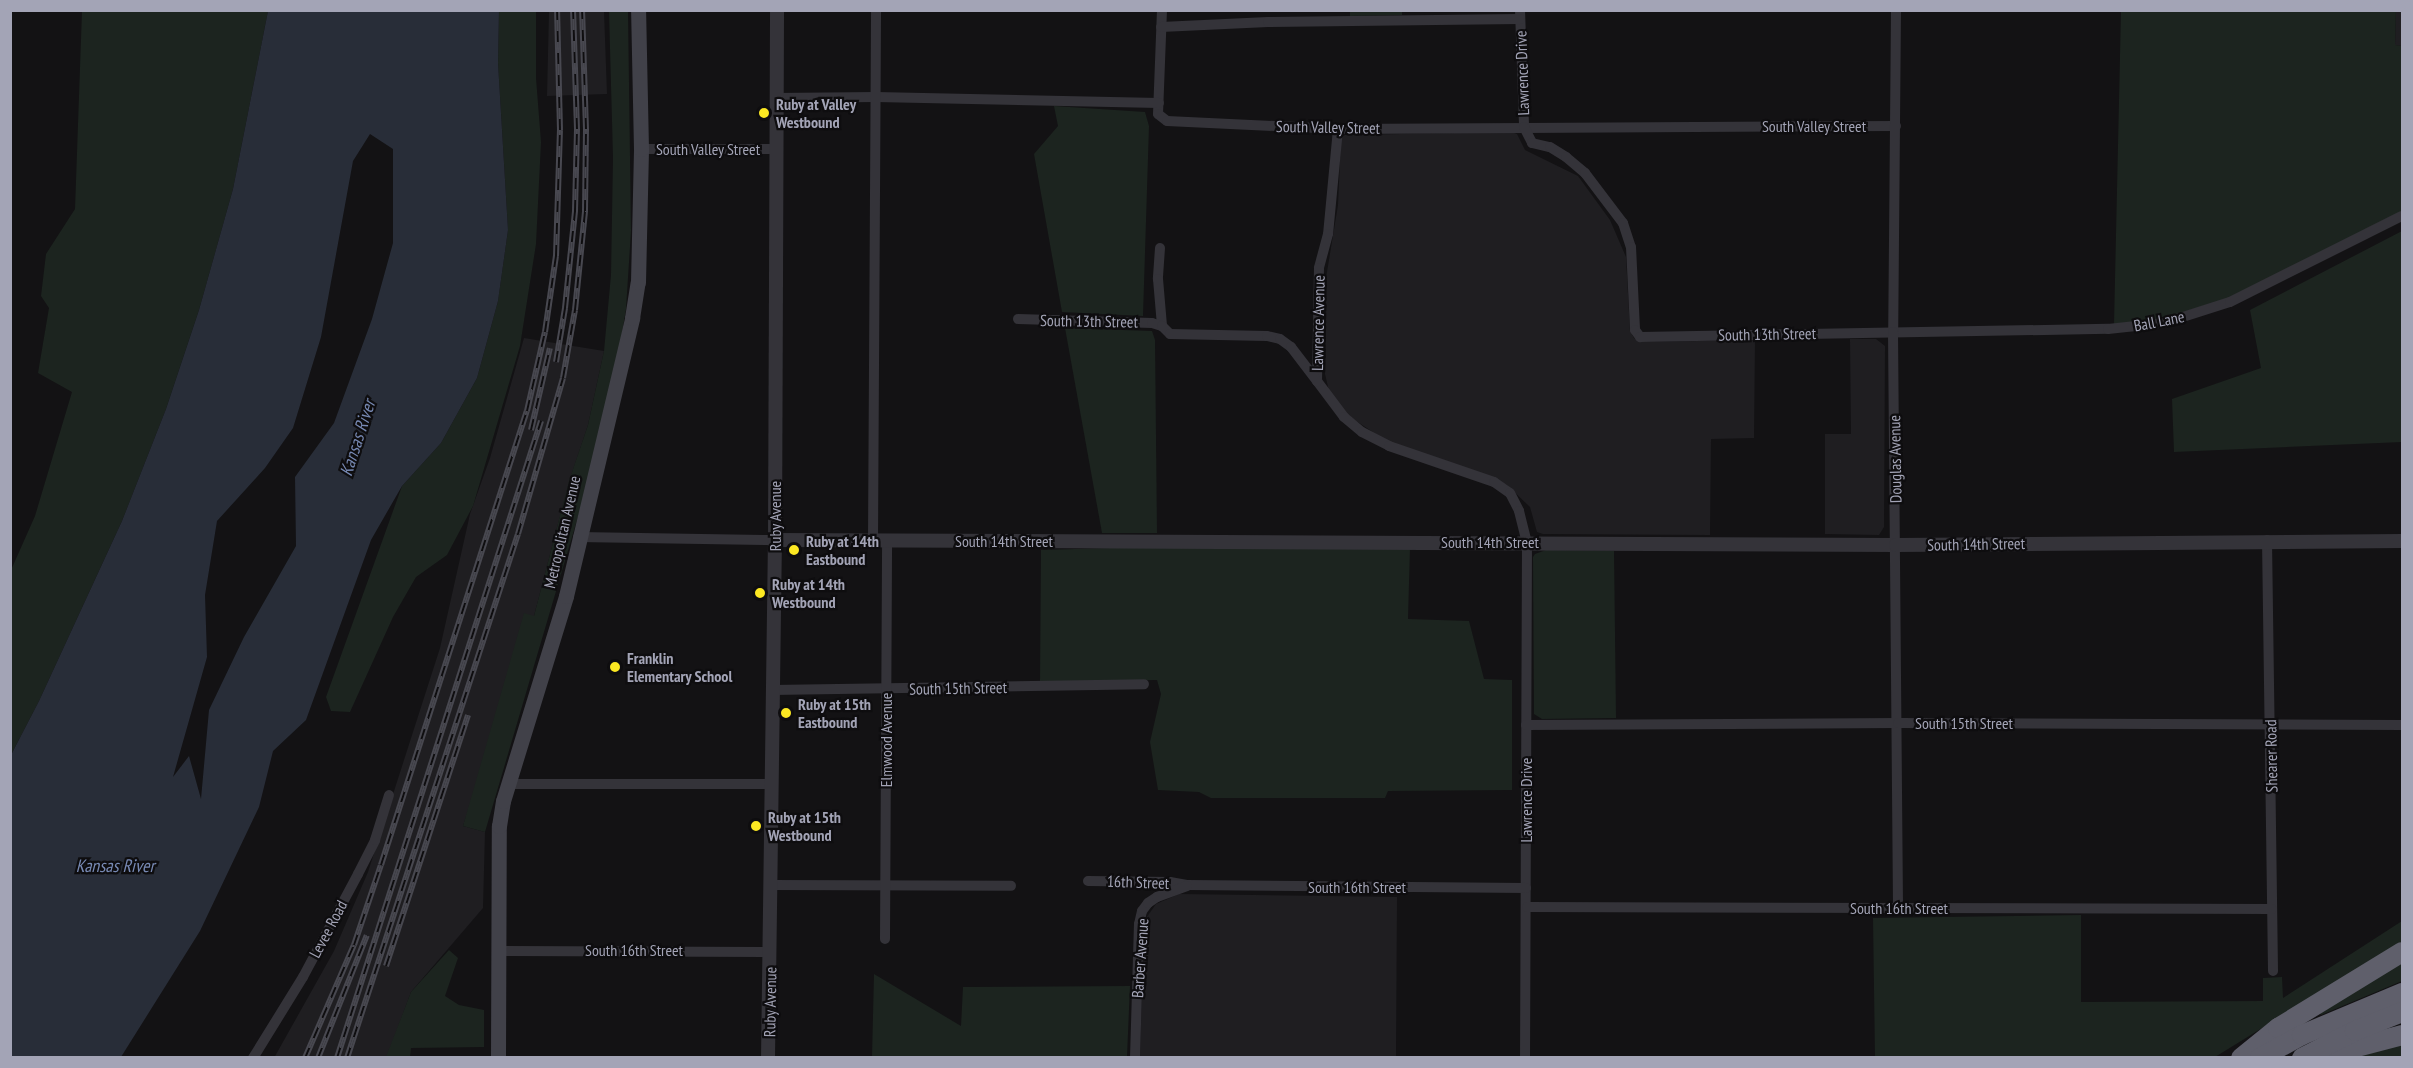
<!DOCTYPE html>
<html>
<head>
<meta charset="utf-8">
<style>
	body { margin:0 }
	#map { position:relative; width:2413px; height:1068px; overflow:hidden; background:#131214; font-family:"PT Sans Narrow",sans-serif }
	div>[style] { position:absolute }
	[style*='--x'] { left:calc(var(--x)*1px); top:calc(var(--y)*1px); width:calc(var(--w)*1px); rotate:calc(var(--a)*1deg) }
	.built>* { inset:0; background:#1f1e21 }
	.green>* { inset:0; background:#1c241f }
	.water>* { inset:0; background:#282d38 }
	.minor>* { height:10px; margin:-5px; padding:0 5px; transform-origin:5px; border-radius:5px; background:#343339 }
	.tertiary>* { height:14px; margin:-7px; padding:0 7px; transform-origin:7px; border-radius:7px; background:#343339 }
	.secondary>* { height:15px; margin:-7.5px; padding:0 7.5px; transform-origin:7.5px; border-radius:7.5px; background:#414149 }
	.motorway>* { height:20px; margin:-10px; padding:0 10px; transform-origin:10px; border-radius:10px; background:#5f5f6b }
	.rail>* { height:6px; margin-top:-3px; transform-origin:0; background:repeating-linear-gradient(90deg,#0e0d0f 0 11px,#484850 0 22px); box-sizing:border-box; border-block:2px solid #484850 }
	.dots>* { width:16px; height:16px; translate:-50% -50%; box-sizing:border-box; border:3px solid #0e0d0f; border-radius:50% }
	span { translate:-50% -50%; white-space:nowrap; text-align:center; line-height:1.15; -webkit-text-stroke:4.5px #0e0d0f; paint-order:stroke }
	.street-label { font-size:16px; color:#a3a4b6 }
	.poi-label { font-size:16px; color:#a3a4b6; font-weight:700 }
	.left { translate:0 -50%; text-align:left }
	.water-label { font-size:18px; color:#7789b3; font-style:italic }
	.frame { position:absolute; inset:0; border:12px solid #a3a4b6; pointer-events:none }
</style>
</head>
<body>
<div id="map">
	<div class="built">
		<i style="clip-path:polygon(549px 11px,604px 11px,607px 94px,547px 96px)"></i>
		<i style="clip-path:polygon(2396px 11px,2402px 11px,2402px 46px,2395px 45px)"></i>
		<i style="clip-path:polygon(1511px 132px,1517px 134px,1525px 150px,1578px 176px,1610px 220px,1626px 257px,1630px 331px,1634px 338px,1640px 342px,1755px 340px,1754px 438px,1711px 439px,1710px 535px,1543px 534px,1537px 532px,1530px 507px,1507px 485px,1388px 442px,1344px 413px,1329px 391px,1325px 374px,1326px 278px,1338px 205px,1341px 137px,1345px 135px)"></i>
		<i style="clip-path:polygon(524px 338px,604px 351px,588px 425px,569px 482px,534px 616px,463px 826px,485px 832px,483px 908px,411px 992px,387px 1057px,274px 1058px,334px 951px,368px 872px,440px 648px,470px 514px,490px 458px)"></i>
		<i style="clip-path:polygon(1850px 339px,1876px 339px,1885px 346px,1884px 527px,1879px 535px,1825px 534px,1825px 434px,1851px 434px)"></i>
		<i style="clip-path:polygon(1179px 894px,1397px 897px,1396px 1057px,1140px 1058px,1144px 921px,1156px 904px)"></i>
	</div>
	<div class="green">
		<i style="clip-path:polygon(82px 11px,268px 11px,233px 189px,199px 310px,166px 409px,122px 521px,39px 701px,11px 755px,11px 570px,35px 516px,72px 392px,38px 373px,49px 308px,41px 296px,46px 254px,75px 209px)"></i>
		<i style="clip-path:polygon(499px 11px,536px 11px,536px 78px,541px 142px,536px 244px,520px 346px,473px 506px,447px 555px,416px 577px,393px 617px,350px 712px,331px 711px,326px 697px,402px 486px,441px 443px,477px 378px,498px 301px,508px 230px,498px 63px)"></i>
		<i style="clip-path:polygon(609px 11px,628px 11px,631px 231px,626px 309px,618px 357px,590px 476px,485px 832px,463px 826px,524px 613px,534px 616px,569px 481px,588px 425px,604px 351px,611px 275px,613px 158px)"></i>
		<i style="clip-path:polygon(1350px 11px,1402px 11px,1402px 15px,1350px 16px)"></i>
		<i style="clip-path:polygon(2121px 11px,2396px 11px,2395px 45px,2402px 46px,2402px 211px,2233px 297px,2157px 320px,2114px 324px)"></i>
		<i style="clip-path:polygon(1054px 106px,1145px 112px,1149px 126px,1143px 316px,1062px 312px,1034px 154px,1058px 126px)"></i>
		<i style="clip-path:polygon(2402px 231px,2402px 442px,2174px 452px,2172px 399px,2261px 368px,2250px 310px)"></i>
		<i style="clip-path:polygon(1065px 328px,1152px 331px,1155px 340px,1157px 533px,1102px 533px)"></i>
		<i style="clip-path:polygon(1110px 548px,1410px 548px,1408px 619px,1469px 621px,1484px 679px,1512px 680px,1512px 790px,1388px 791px,1385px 798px,1211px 798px,1199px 792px,1158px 790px,1150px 742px,1161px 694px,1157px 680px,1040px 682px,1041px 550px)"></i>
		<i style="clip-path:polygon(1546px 550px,1614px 551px,1616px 718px,1542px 719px,1534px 714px,1533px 557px,1535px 554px)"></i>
		<i style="clip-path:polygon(2081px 915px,2081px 1002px,2263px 1001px,2263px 978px,2282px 977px,2283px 998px,2402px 921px,2402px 942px,2215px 1057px,1875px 1058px,1873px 918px)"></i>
		<i style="clip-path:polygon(449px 950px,458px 958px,445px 996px,459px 1005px,484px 1010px,484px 1047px,411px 1048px,410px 1057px,386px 1057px,411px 992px)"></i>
		<i style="clip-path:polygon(2402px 958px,2402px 981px,2321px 1015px,2317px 1010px)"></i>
		<i style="clip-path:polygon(874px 974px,961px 1026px,963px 987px,1130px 986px,1127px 1057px,872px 1057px)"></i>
		<i style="clip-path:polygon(2402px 1043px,2402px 1057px,2354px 1058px)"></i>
	</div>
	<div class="water">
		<i style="clip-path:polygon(evenodd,268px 11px,499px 11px,498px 63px,508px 230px,498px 301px,477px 378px,441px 443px,402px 486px,371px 540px,306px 720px,273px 751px,259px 807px,200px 931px,121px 1057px,11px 1057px,11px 755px,39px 701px,122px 521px,166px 409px,199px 310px,233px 189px,268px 11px,370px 134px,393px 149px,393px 243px,372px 319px,334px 423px,295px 477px,296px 546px,244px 637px,209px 710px,201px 799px,189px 756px,173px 777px,207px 657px,205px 595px,217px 521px,265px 468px,293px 428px,321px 337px,353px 161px,370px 134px)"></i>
	</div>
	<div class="minor">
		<i style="--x:1162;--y:10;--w:104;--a:92.2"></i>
		<i style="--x:1158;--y:114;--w:11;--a:38"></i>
		<i style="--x:1167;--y:121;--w:171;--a:2.7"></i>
		<i style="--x:1338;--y:129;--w:558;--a:-0.31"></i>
		<i style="--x:1520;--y:10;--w:117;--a:88"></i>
		<i style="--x:1524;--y:127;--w:18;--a:63"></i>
		<i style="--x:1532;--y:143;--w:18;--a:13"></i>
		<i style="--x:1550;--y:147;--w:19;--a:32"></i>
		<i style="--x:1566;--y:157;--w:25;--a:40"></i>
		<i style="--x:1585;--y:173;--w:63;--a:52.8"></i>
		<i style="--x:1623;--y:223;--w:25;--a:72"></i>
		<i style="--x:1631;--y:247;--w:83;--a:87.2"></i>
		<i style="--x:1635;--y:330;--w:9;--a:54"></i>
		<i style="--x:1640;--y:337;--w:468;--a:-1"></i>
		<i style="--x:2108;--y:329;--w:56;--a:-6.1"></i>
		<i style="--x:2164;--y:323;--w:69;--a:-17.7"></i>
		<i style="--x:2230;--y:302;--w:192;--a:-26.6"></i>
		<i style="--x:1896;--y:10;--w:322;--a:90.5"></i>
		<i style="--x:1893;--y:332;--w:576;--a:89.5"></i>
		<i style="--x:1161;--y:27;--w:107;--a:-2.7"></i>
		<i style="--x:1268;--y:22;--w:252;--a:-0.7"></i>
		<i style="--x:775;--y:98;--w:101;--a:-0.6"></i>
		<i style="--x:876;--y:97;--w:283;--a:1.2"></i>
		<i style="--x:1338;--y:129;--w:105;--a:95.4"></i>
		<i style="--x:1328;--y:234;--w:35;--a:105"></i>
		<i style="--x:1319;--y:268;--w:113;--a:91"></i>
		<i style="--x:1317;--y:381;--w:45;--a:53.1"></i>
		<i style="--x:1344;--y:417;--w:23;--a:40"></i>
		<i style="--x:1362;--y:432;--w:30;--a:27"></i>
		<i style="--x:1389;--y:446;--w:111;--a:18.9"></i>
		<i style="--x:1494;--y:482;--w:19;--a:35"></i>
		<i style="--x:1510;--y:493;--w:20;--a:63"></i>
		<i style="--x:1519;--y:511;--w:32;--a:76"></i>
		<i style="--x:1527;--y:542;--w:516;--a:90.22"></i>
		<i style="--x:641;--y:149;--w:134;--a:0"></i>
		<i style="--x:1160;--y:248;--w:31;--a:94"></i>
		<i style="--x:1158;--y:279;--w:47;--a:85.1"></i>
		<i style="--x:1018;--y:319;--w:134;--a:1.7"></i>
		<i style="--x:1152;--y:323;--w:10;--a:17"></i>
		<i style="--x:1162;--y:326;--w:11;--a:45"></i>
		<i style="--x:1170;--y:334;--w:97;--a:1.2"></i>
		<i style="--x:1267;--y:336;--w:13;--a:13"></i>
		<i style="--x:1280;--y:339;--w:14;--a:36"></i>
		<i style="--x:1291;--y:347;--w:43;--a:52.6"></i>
		<i style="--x:578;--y:537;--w:197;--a:0.9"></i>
		<i style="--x:873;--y:540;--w:528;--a:-89.67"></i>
		<i style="--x:2267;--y:540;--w:431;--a:89.2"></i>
		<i style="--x:772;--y:690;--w:372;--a:-0.9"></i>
		<i style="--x:1526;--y:725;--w:372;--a:-0.3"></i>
		<i style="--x:1898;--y:723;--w:504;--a:0.23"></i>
		<i style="--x:508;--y:784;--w:263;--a:0"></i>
		<i style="--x:1088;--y:881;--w:82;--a:0.7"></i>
		<i style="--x:1170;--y:882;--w:17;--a:10"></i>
		<i style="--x:1187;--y:885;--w:339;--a:0.5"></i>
		<i style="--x:771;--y:885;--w:240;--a:0.2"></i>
		<i style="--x:1527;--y:907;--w:745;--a:0.15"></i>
		<i style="--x:885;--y:939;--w:399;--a:-89.7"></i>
		<i style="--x:497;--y:951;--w:274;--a:0.2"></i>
		<i style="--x:253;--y:1058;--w:95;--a:-58.3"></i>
		<i style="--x:303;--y:977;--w:117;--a:-61.9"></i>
		<i style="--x:358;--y:874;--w:38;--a:-63"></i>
		<i style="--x:375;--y:840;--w:47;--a:-72.7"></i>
		<i style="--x:1135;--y:1058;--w:134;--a:-88.3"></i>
		<i style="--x:1139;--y:924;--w:13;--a:-77"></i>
		<i style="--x:1142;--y:911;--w:10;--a:-53"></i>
		<i style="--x:1148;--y:903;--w:11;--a:-34"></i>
		<i style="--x:1157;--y:897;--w:32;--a:-20"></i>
	</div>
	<div class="tertiary">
		<i style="--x:775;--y:540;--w:1121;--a:0.26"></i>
		<i style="--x:1896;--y:545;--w:506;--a:-0.45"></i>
		<i style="--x:768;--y:1058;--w:518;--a:-89.23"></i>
		<i style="--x:775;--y:540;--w:530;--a:-89.78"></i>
	</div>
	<div class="secondary">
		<i style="--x:498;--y:1058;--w:232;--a:-89.8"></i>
		<i style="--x:499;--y:826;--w:25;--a:-81"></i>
		<i style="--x:503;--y:801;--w:214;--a:-72.9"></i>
		<i style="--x:566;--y:596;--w:286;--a:-76.6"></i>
		<i style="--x:632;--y:318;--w:36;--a:-81"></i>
		<i style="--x:638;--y:282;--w:133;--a:-88.7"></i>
		<i style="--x:641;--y:149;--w:139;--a:-91.2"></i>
	</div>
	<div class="motorway">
		<i style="--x:2326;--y:1055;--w:79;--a:-14.7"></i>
		<i style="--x:2241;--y:1058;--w:48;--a:-39"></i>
		<i style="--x:2278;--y:1028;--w:145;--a:-31.5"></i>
		<i style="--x:2260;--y:1058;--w:48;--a:-28.7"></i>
		<i style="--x:2302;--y:1035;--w:108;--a:-22.8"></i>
		<i style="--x:2302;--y:1058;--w:59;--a:-27"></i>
		<i style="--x:2355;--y:1031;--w:51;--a:-22"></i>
	</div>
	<div class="rail">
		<i style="--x:556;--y:362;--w:55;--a:-80.5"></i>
		<i style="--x:565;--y:308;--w:98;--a:-84.1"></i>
		<i style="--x:575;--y:211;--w:82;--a:-88.6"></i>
		<i style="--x:577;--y:129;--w:119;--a:-91.9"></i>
		<i style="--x:531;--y:430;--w:84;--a:-77"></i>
		<i style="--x:386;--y:966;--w:264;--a:-71.9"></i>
		<i style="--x:305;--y:1058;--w:123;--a:-66.6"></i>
		<i style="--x:354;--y:945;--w:84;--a:-71.4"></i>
		<i style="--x:381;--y:865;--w:477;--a:-72.2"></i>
		<i style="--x:527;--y:411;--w:81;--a:-77.2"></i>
		<i style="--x:545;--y:332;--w:77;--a:-81.8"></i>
		<i style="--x:556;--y:256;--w:126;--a:-88.2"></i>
		<i style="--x:560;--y:130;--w:120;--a:-91.4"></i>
		<i style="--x:318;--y:1058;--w:132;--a:-68.3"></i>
		<i style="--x:337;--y:1058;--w:669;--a:-72.24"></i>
		<i style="--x:347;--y:1058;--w:551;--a:-71.93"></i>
		<i style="--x:518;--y:534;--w:162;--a:-73.9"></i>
		<i style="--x:563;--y:378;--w:69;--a:-80"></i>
		<i style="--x:575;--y:310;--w:100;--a:-84.2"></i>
		<i style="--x:585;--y:211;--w:82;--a:-89.3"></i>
		<i style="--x:586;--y:129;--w:119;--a:-91.9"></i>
	</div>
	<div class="dots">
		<i style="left:764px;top:113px;background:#fce822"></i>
		<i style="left:794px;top:550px;background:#fce822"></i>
		<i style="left:760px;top:593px;background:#fce822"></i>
		<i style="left:615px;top:667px;background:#fce822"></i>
		<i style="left:786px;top:713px;background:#fce822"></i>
		<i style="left:756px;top:826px;background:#fce822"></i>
	</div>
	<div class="street-label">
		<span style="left:1522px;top:73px;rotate:-92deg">Lawrence Drive</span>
		<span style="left:1814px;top:126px">South Valley Street</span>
		<span style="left:1328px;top:127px;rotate:1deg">South Valley Street</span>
		<span style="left:708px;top:149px">South Valley Street</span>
		<span style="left:1089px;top:321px;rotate:1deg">South 13th Street</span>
		<span style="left:2159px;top:321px;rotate:-11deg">Ball Lane</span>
		<span style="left:1318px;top:323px;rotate:-89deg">Lawrence Avenue</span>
		<span style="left:1767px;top:334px;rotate:-1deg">South 13th Street</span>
		<span style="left:1895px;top:459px;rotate:-91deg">Douglas Avenue</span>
		<span style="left:775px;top:516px;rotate:-90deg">Ruby Avenue</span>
		<span style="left:562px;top:532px;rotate:-77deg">Metropolitan Avenue</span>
		<span style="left:1004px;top:541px">South 14th Street</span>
		<span style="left:1490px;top:542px">South 14th Street</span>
		<span style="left:1976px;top:544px;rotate:-1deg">South 14th Street</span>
		<span style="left:958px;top:688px;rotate:-1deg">South 15th Street</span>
		<span style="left:1964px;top:723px">South 15th Street</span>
		<span style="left:886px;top:740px;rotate:-90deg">Elmwood Avenue</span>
		<span style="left:2271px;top:756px;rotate:-91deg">Shearer Road</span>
		<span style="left:1526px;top:800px;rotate:-90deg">Lawrence Drive</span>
		<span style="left:1138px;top:882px;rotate:2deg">16th Street</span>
		<span style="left:1357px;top:887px">South 16th Street</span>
		<span style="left:1899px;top:908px">South 16th Street</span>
		<span style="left:328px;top:929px;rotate:-62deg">Levee Road</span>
		<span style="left:634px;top:950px">South 16th Street</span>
		<span style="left:1140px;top:958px;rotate:-86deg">Barber Avenue</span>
		<span style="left:770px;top:1002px;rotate:-89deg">Ruby Avenue</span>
	</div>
	<div class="poi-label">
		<span class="left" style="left:776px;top:113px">Ruby at Valley<br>Westbound</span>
		<span class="left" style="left:806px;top:550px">Ruby at 14th<br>Eastbound</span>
		<span class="left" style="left:772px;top:593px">Ruby at 14th<br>Westbound</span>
		<span class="left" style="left:627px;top:667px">Franklin<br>Elementary School</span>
		<span class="left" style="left:798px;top:713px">Ruby at 15th<br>Eastbound</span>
		<span class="left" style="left:768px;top:826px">Ruby at 15th<br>Westbound</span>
	</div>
	<div class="water-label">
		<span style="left:358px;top:438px;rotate:-72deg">Kansas River</span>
		<span style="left:115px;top:866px">Kansas River</span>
	</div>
	<div class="frame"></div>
</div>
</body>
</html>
